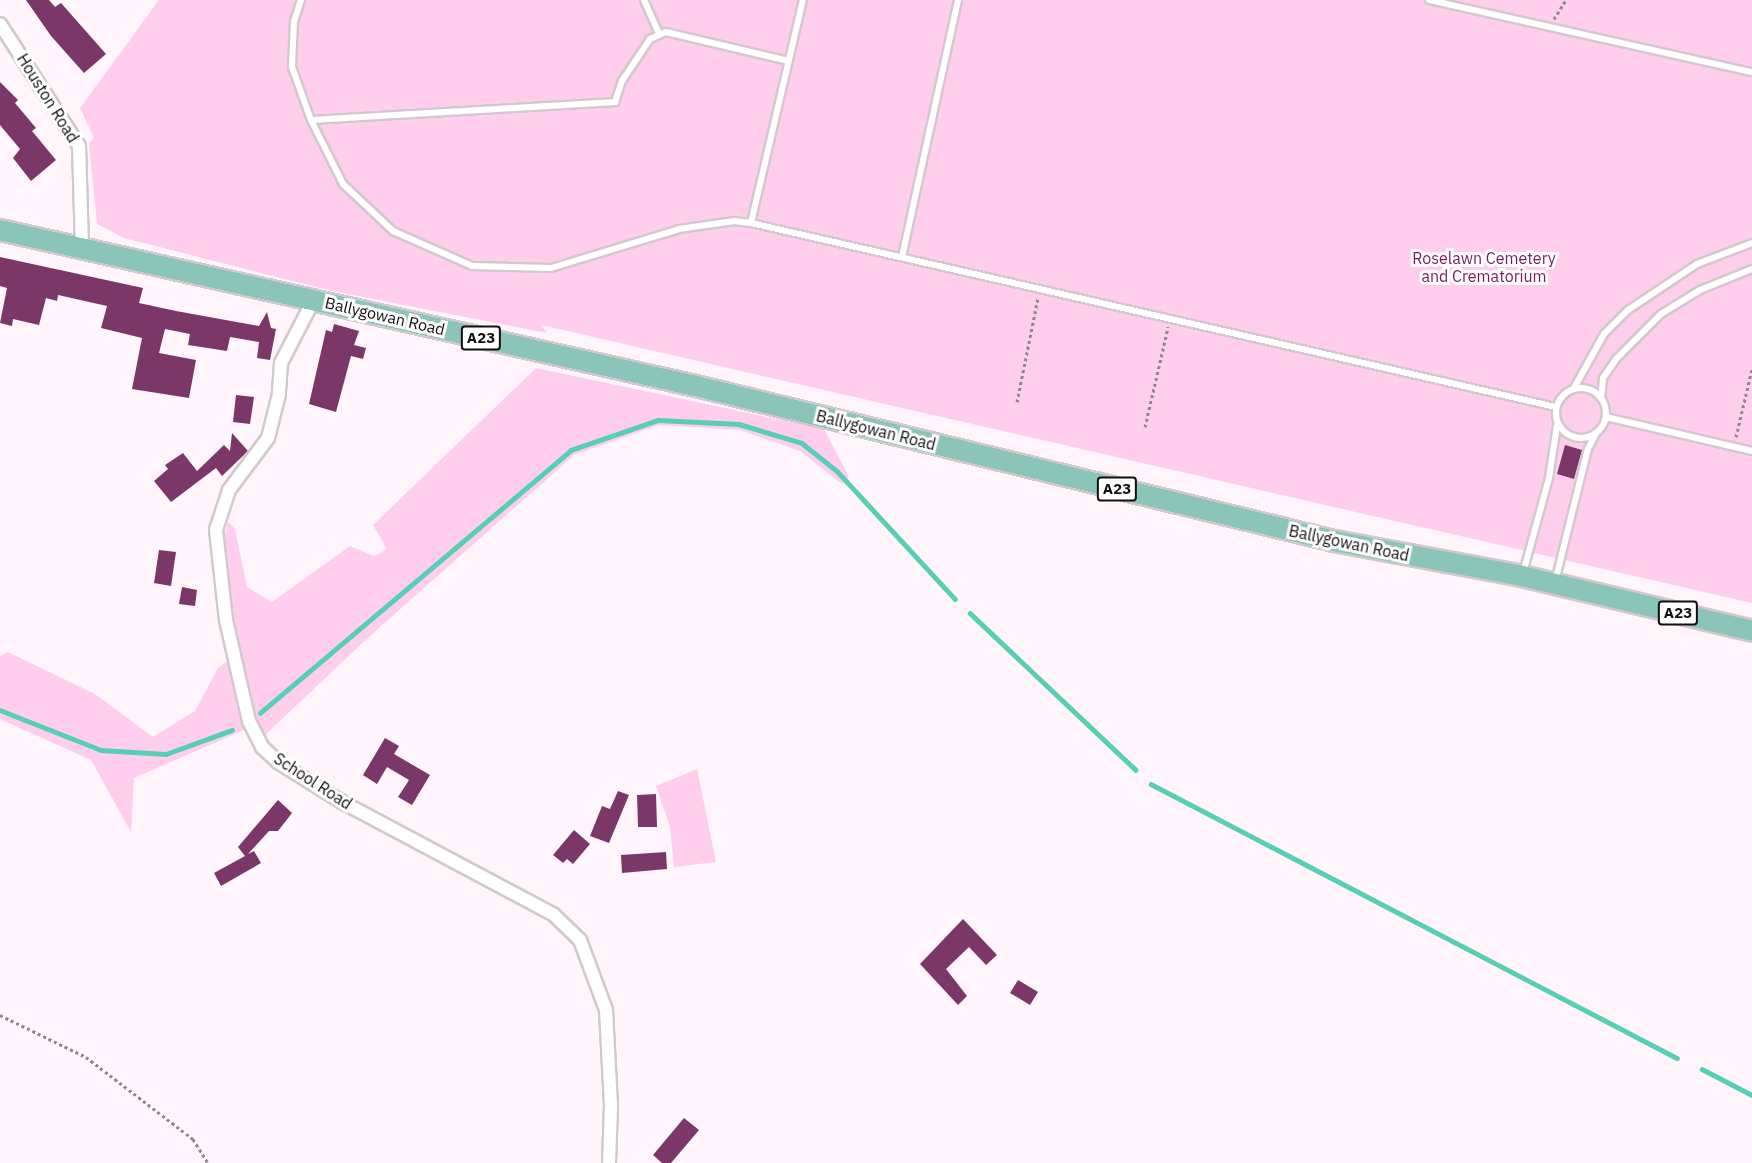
<!DOCTYPE html>
<html>
<head>
<meta charset="utf-8">
<style>
	body { margin:0 }
	#map { position:relative; width:1752px; height:1163px; overflow:hidden; background:#fff5fb; font-family:"IBM Plex Sans",sans-serif }
	div>[style] { position:absolute }
	[style*='--x'] { left:calc(var(--x)*1px); top:calc(var(--y)*1px); width:calc(var(--w)*1px); rotate:calc(var(--a)*1deg) }
	.green>* { inset:0; background:#ffceed }
	.stream>* { height:4.5px; margin:-2.25px; padding:0 2.25px; transform-origin:2.25px; border-radius:2.25px; background:#58ceb5 }
	.building>* { inset:0; background:#7b3767 }
	.path>* { height:3px; margin-top:-1.5px; transform-origin:0; background:repeating-linear-gradient(90deg,#8e888c 0 3px,transparent 0 6px) }
	.roads { filter:drop-shadow(2px 0 #d2c9ce) drop-shadow(-2px 0 #d2c9ce) drop-shadow(0 2px #d2c9ce) drop-shadow(0 -2px #d2c9ce) }
	.service>* { height:6px; margin:-3px; padding:0 3px; transform-origin:3px; border-radius:3px; background:#fff }
	.service>.ring { margin:-3px; padding:0; box-sizing:content-box; background:none; border:6px solid #fff; border-radius:50% }
	.minor>* { height:12px; margin:-6px; padding:0 6px; transform-origin:6px; border-radius:6px; background:#fff }
	.primary>* { height:20px; margin:-10px; padding:0 10px; transform-origin:10px; border-radius:10px; background:#8bc5b9 }
	span { translate:-50% -50%; white-space:nowrap; text-align:center; line-height:1.15; -webkit-text-stroke:6px #fff; paint-order:stroke }
	.shield-label span { padding:2px 4px; background:#fff; border:2px solid; border-radius:4px; -webkit-text-stroke-width:0 }
	.shield-label { font-size:15px; color:#120f11; font-weight:700 }
	.street-label { font-size:16px; color:#120f11 }
	.park-label { font-size:16px; color:#761d5f }
</style>
</head>
<body>
<div id="map">
	<div class="green">
		<i style="clip-path:polygon(159px 0,1752px 0,1752px 603px,541px 325px,547px 333px,332px 291px,124px 238px,97px 224px,89px 143px,94px 138px,80px 108px)"></i>
		<i style="clip-path:polygon(536px 368px,824px 429px,849px 477px,842px 484px,800px 451px,740px 430px,659px 425px,574px 455px,371px 635px,265px 735px,258px 724px,134px 778px,131px 832px,91px 760px,0 719px,0 656px,8px 652px,95px 694px,153px 737px,195px 711px,218px 668px,239px 653px,223px 542px,228px 522px,235px 529px,247px 587px,272px 602px,350px 546px,374px 556px,387px 549px,373px 525px)"></i>
		<i style="clip-path:polygon(697px 769px,716px 862px,674px 867px,670px 827px,656px 786px)"></i>
	</div>
	<div class="stream">
		<i style="--x:970;--y:613;--w:228;--a:43.4"></i>
		<i style="--x:0;--y:710;--w:109;--a:21.6"></i>
		<i style="--x:101;--y:750;--w:65;--a:3.5"></i>
		<i style="--x:166;--y:754;--w:70;--a:-20"></i>
		<i style="--x:260;--y:713;--w:407;--a:-40.2"></i>
		<i style="--x:571;--y:450;--w:92;--a:-19"></i>
		<i style="--x:658;--y:420;--w:81;--a:2.8"></i>
		<i style="--x:739;--y:424;--w:66;--a:16.8"></i>
		<i style="--x:802;--y:443;--w:45;--a:38.7"></i>
		<i style="--x:837;--y:471;--w:174;--a:47.3"></i>
		<i style="--x:1151;--y:784;--w:593;--a:27.52"></i>
		<i style="--x:1702;--y:1069;--w:56;--a:27.5"></i>
	</div>
	<div class="building">
		<i style="clip-path:polygon(26px 0,49px 0,55px 7px,61px 3px,106px 54px,84px 73px,51px 36px)"></i>
		<i style="clip-path:polygon(0 82px,18px 100px,15px 103px,36px 128px,32px 131px,56px 160px,31px 181px,13px 158px,20px 149px,0 125px)"></i>
		<i style="clip-path:polygon(0 257px,143px 288px,139px 303px,176px 311px,259px 326px,267px 312px,271px 328px,276px 329px,270px 360px,257px 358px,259px 342px,230px 337px,227px 351px,188px 345px,190px 334px,165px 329px,159px 353px,196px 360px,189px 398px,132px 389px,142px 338px,101px 328px,107px 306px,58px 295px,57px 301px,46px 298px,39px 325px,13px 319px,12px 326px,0 323px,7px 288px,0 286px)"></i>
		<i style="clip-path:polygon(334px 324px,359px 331px,354px 345px,366px 348px,363px 359px,351px 356px,336px 412px,309px 404px,326px 330px,332px 332px)"></i>
		<i style="clip-path:polygon(236px 395px,254px 397px,250px 424px,233px 422px)"></i>
		<i style="clip-path:polygon(232px 433px,248px 451px,222px 476px,216px 468px,171px 502px,154px 481px,168px 469px,165px 465px,183px 453px,197px 471px,224px 445px,230px 451px)"></i>
		<i style="clip-path:polygon(1565px 445px,1582px 450px,1574px 479px,1557px 474px)"></i>
		<i style="clip-path:polygon(159px 550px,176px 552px,171px 586px,154px 583px)"></i>
		<i style="clip-path:polygon(182px 587px,197px 590px,195px 606px,179px 604px)"></i>
		<i style="clip-path:polygon(385px 738px,399px 746px,394px 754px,430px 775px,412px 805px,398px 797px,409px 780px,387px 767px,377px 784px,363px 775px)"></i>
		<i style="clip-path:polygon(618px 791px,629px 795px,609px 843px,590px 836px,602px 806px,610px 809px)"></i>
		<i style="clip-path:polygon(656px 794px,657px 827px,638px 827px,637px 795px)"></i>
		<i style="clip-path:polygon(278px 800px,292px 813px,278px 831px,269px 831px,248px 854px,254px 851px,261px 863px,221px 886px,214px 873px,245px 856px,238px 847px)"></i>
		<i style="clip-path:polygon(574px 830px,590px 844px,573px 864px,567px 859px,563px 863px,553px 855px)"></i>
		<i style="clip-path:polygon(666px 852px,667px 869px,622px 873px,621px 855px)"></i>
		<i style="clip-path:polygon(963px 919px,997px 955px,986px 965px,969px 947px,946px 969px,967px 996px,958px 1005px,920px 964px)"></i>
		<i style="clip-path:polygon(1018px 980px,1038px 992px,1030px 1005px,1010px 993px)"></i>
		<i style="clip-path:polygon(684px 1118px,699px 1130px,671px 1163px,662px 1163px,653px 1155px)"></i>
	</div>
	<div class="path">
		<i style="--x:1554;--y:19;--w:22;--a:-58"></i>
		<i style="--x:1017;--y:402;--w:106;--a:-78.6"></i>
		<i style="--x:1145;--y:427;--w:103;--a:-77"></i>
		<i style="--x:1736;--y:437;--w:70;--a:-76.8"></i>
		<i style="--x:0;--y:1015;--w:96;--a:26"></i>
		<i style="--x:86;--y:1057;--w:135;--a:37.5"></i>
		<i style="--x:193;--y:1139;--w:28;--a:58"></i>
	</div>
	<div class="roads">
		<div class="service">
			<i style="--x:301;--y:0;--w:22;--a:108"></i>
			<i style="--x:294;--y:21;--w:46;--a:92.5"></i>
			<i style="--x:292;--y:67;--w:56;--a:70.3"></i>
			<i style="--x:311;--y:120;--w:72;--a:63.4"></i>
			<i style="--x:343;--y:184;--w:69;--a:43.2"></i>
			<i style="--x:393;--y:231;--w:86;--a:23.9"></i>
			<i style="--x:472;--y:266;--w:79;--a:1.5"></i>
			<i style="--x:551;--y:268;--w:134;--a:-16.9"></i>
			<i style="--x:679;--y:229;--w:56;--a:-8.3"></i>
			<i style="--x:734;--y:221;--w:17;--a:7"></i>
			<i style="--x:751;--y:223;--w:826;--a:12.88"></i>
			<i style="--x:644;--y:0;--w:37;--a:66"></i>
			<i style="--x:1429;--y:0;--w:331;--a:12.6"></i>
			<i style="--x:311;--y:120;--w:305;--a:-3.4"></i>
			<i style="--x:615;--y:102;--w:22;--a:-72"></i>
			<i style="--x:622;--y:81;--w:50;--a:-56.3"></i>
			<i style="--x:650;--y:39;--w:17;--a:-24"></i>
			<i style="--x:666;--y:32;--w:126;--a:13.3"></i>
			<i style="--x:751;--y:223;--w:229;--a:-76.9"></i>
			<i style="--x:902;--y:257;--w:263;--a:-77.7"></i>
			<i class="ring" style="left:1556px;top:388px;width:44px;height:44px"></i>
			<i style="--x:1574;--y:388;--w:62;--a:-60.9"></i>
			<i style="--x:1604;--y:334;--w:34;--a:-45"></i>
			<i style="--x:1628;--y:310;--w:83;--a:-33.7"></i>
			<i style="--x:1697;--y:264;--w:59;--a:-20.9"></i>
			<i style="--x:1601;--y:398;--w:20;--a:-84"></i>
			<i style="--x:1603;--y:378;--w:24;--a:-55"></i>
			<i style="--x:1617;--y:358;--w:62;--a:-45"></i>
			<i style="--x:1661;--y:314;--w:46;--a:-31.6"></i>
			<i style="--x:1700;--y:290;--w:56;--a:-22"></i>
			<i style="--x:1606;--y:417;--w:150;--a:13.1"></i>
			<i style="--x:1523;--y:573;--w:98;--a:-74.7"></i>
			<i style="--x:1549;--y:478;--w:54;--a:-81.4"></i>
			<i style="--x:1555;--y:582;--w:137;--a:-76.1"></i>
			<i style="--x:1588;--y:449;--w:18;--a:-63"></i>
		</div>
		<div class="minor">
			<i style="--x:0;--y:24;--w:145;--a:57.1"></i>
			<i style="--x:79;--y:146;--w:102;--a:88.3"></i>
			<i style="--x:314;--y:299;--w:72;--a:117.3"></i>
			<i style="--x:281;--y:363;--w:31;--a:94"></i>
			<i style="--x:279;--y:394;--w:45;--a:104"></i>
			<i style="--x:268;--y:438;--w:65;--a:126.9"></i>
			<i style="--x:229;--y:490;--w:42;--a:108"></i>
			<i style="--x:216;--y:530;--w:91;--a:83.7"></i>
			<i style="--x:226;--y:620;--w:104;--a:77.2"></i>
			<i style="--x:249;--y:721;--w:29;--a:63"></i>
			<i style="--x:262;--y:747;--w:22;--a:43"></i>
			<i style="--x:278;--y:762;--w:75;--a:32"></i>
			<i style="--x:342;--y:802;--w:239;--a:28"></i>
			<i style="--x:553;--y:914;--w:37;--a:44"></i>
			<i style="--x:580;--y:940;--w:75;--a:69.6"></i>
			<i style="--x:606;--y:1010;--w:96;--a:87"></i>
			<i style="--x:611;--y:1106;--w:57;--a:92"></i>
		</div>
		<div class="primary">
			<i style="--x:0;--y:230;--w:717;--a:12.64"></i>
			<i style="--x:700;--y:387;--w:652;--a:13.65"></i>
			<i style="--x:1334;--y:541;--w:191;--a:10.5"></i>
			<i style="--x:1522;--y:576;--w:236;--a:13.4"></i>
		</div>
	</div>
	<div class="shield-label">
		<span style="left:481px;top:338px">A23</span>
		<span style="left:1117px;top:489px">A23</span>
		<span style="left:1678px;top:613px">A23</span>
	</div>
	<div class="street-label">
		<span style="left:48px;top:98px;rotate:58deg">Houston Road</span>
		<span style="left:385px;top:316px;rotate:13deg">Ballygowan Road</span>
		<span style="left:876px;top:430px;rotate:14deg">Ballygowan Road</span>
		<span style="left:1349px;top:543px;rotate:12deg">Ballygowan Road</span>
		<span style="left:313px;top:781px;rotate:33deg">School Road</span>
	</div>
	<div class="park-label">
		<span style="left:1484px;top:267px">Roselawn Cemetery<br>and Crematorium</span>
	</div>
</div>
</body>
</html>
